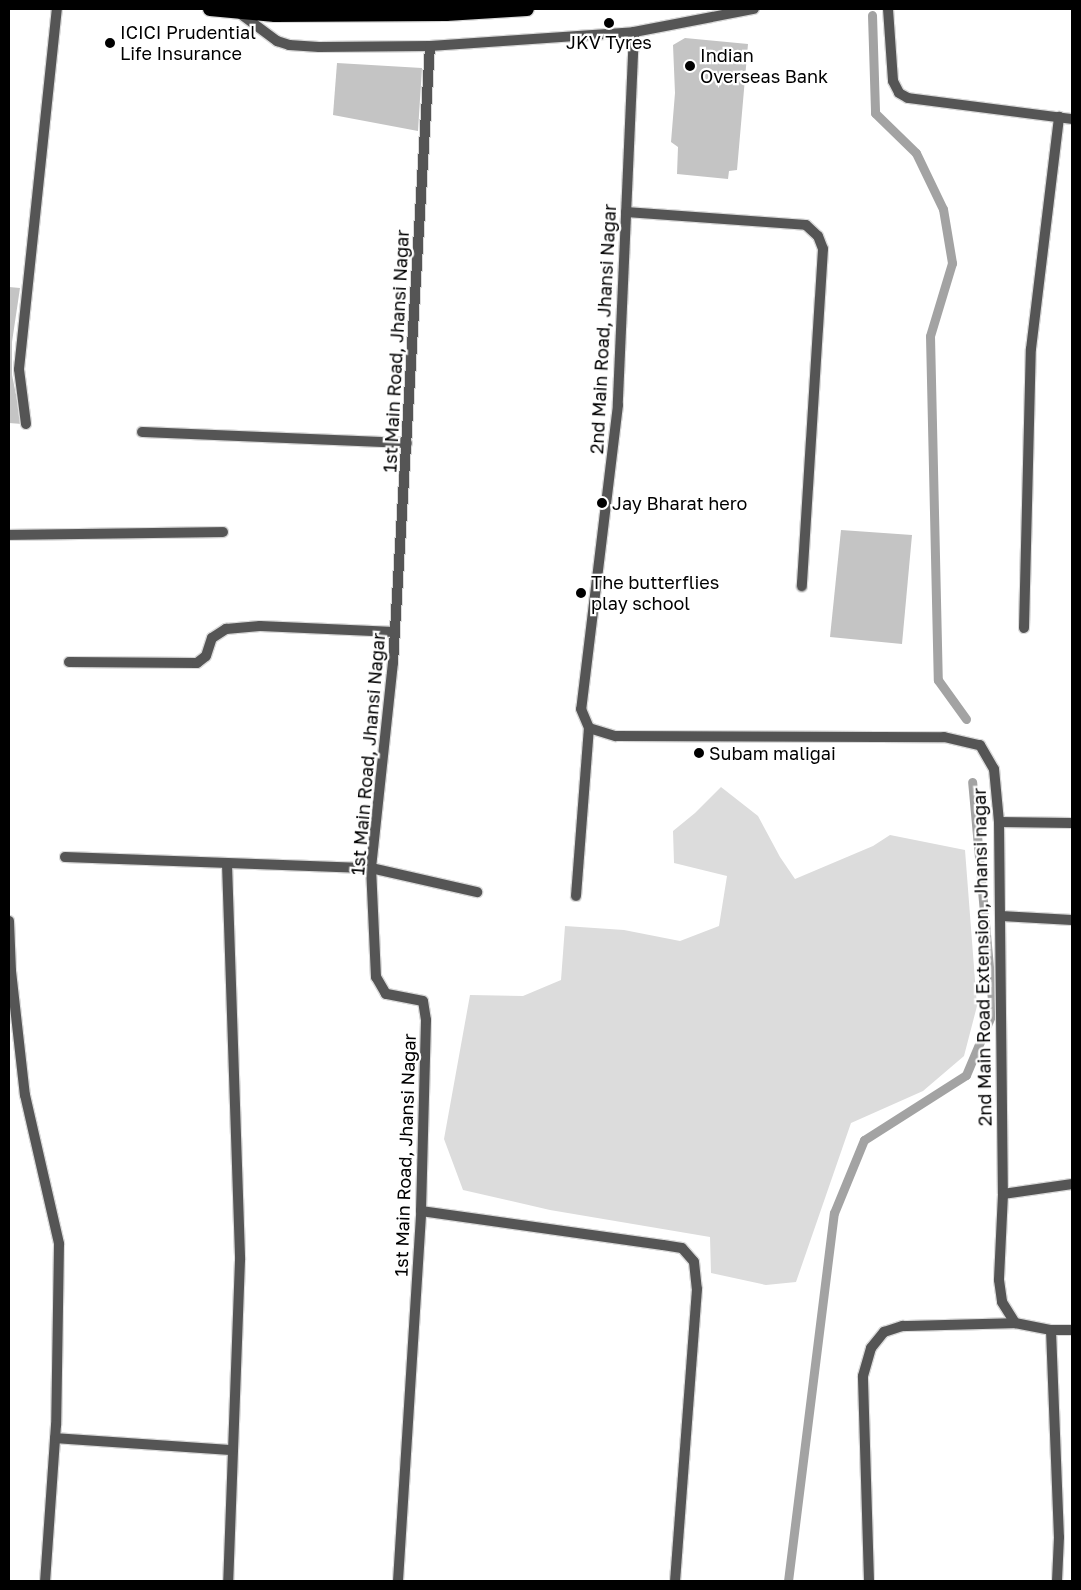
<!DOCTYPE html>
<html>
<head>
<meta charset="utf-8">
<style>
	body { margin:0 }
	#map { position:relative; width:1081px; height:1590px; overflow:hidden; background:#fff; font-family:"Golos Text",sans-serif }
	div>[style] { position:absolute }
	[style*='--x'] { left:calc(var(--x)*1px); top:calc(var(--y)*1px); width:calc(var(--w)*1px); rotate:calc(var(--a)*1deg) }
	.green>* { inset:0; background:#dcdcdc }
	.stream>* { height:9px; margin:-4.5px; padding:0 4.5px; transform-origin:4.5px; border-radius:4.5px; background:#a3a3a3 }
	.building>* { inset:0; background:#c4c4c4 }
	.roads { filter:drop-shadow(1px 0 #dbdbdb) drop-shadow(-1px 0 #dbdbdb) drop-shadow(0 1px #dbdbdb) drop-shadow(0 -1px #dbdbdb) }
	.service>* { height:10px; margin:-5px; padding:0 5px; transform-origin:5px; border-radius:5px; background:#555 }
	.minor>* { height:10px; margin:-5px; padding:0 5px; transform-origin:5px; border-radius:5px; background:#555 }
	.tertiary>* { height:10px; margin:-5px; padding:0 5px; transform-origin:5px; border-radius:5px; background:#555 }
	.trunk>* { height:14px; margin:-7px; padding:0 7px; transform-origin:7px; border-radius:7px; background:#000 }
	.dots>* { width:14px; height:14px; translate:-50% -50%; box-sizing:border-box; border:2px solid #fff; border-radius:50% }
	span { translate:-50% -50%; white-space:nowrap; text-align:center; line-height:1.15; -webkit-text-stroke:4.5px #fff; paint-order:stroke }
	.poi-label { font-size:18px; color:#000 }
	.left { translate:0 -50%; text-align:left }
	.street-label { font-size:18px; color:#000 }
	.frame { position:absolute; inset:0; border:10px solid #000; pointer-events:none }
</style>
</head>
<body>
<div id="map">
	<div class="green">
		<i style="clip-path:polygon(721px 787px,758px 816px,780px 857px,795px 879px,873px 846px,890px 835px,965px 850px,977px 1006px,964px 1056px,923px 1091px,851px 1123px,796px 1282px,766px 1285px,711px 1273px,710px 1237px,550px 1210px,463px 1190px,444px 1139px,470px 995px,523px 996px,561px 980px,565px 926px,624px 930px,680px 941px,719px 926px,727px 876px,674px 863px,673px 831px,695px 813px)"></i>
	</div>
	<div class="stream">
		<i style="--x:872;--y:15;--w:98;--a:88.2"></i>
		<i style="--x:875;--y:113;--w:57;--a:44.3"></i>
		<i style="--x:916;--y:153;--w:62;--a:64.3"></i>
		<i style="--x:943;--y:209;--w:55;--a:80.5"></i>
		<i style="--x:952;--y:263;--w:76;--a:106.8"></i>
		<i style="--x:930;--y:336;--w:344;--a:88.7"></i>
		<i style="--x:938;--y:680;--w:48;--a:54.3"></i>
		<i style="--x:788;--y:1581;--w:371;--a:-82.9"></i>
		<i style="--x:834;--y:1213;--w:79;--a:-67.7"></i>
		<i style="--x:864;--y:1140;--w:121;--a:-32.5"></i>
		<i style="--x:966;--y:1075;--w:69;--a:-67.1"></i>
		<i style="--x:993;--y:1011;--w:230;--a:-95.2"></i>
	</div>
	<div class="building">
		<i style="clip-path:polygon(685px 38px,748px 44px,737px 170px,729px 171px,728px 179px,677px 174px,678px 147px,671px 142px,675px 93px,673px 45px)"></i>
		<i style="clip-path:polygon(337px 63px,422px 68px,418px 131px,333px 115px)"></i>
		<i style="clip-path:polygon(9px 287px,20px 288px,12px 342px,12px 375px,22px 424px,9px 423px)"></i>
		<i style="clip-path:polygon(841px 530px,912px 535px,902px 644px,830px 637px)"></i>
	</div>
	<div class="roads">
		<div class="service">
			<i style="--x:576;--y:896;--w:169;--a:-85.6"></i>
		</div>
		<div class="minor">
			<i style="--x:888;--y:9;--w:72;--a:86"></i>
			<i style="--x:893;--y:81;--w:13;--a:63"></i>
			<i style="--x:899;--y:93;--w:10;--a:29"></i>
			<i style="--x:908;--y:98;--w:165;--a:7.3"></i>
			<i style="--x:634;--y:32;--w:373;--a:92.5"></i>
			<i style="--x:618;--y:405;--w:306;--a:96.9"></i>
			<i style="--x:581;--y:709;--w:21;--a:67"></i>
			<i style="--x:589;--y:728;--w:28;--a:17"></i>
			<i style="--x:616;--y:736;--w:328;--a:0.2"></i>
			<i style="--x:944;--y:737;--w:37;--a:13"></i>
			<i style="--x:980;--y:745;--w:28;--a:60"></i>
			<i style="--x:994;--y:769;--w:53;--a:84.6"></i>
			<i style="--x:999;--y:822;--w:372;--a:89.4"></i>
			<i style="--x:1003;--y:1194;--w:86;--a:92.7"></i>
			<i style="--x:999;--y:1280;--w:22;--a:82"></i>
			<i style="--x:1002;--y:1302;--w:25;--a:58"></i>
			<i style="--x:1015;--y:1323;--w:37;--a:11"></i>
			<i style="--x:1051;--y:1330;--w:21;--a:0"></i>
			<i style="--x:626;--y:212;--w:180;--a:4.1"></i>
			<i style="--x:806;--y:225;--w:16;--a:43"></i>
			<i style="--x:818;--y:236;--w:14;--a:69"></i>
			<i style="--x:823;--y:249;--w:338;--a:93.6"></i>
			<i style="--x:26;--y:424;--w:55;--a:-97.3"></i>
			<i style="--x:19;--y:369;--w:362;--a:-84"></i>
			<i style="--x:142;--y:432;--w:265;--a:2.4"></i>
			<i style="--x:9;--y:535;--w:214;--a:-0.8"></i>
			<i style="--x:1024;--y:628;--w:279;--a:-88.6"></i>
			<i style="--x:1031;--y:349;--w:234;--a:-83.1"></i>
			<i style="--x:69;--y:662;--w:128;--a:0.4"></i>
			<i style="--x:197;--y:663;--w:11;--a:-38"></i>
			<i style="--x:206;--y:656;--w:19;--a:-72"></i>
			<i style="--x:212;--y:638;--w:17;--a:-33"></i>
			<i style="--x:226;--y:629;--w:34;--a:-5"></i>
			<i style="--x:260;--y:626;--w:135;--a:2.5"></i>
			<i style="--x:999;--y:822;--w:73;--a:0.8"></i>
			<i style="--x:65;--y:857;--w:306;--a:2.1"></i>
			<i style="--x:371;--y:868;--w:109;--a:12.8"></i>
			<i style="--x:227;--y:864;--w:396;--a:88.1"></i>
			<i style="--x:240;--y:1260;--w:321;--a:92.1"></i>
			<i style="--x:1001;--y:916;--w:71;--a:3.2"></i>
			<i style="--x:9;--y:921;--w:50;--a:87.7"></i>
			<i style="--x:11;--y:971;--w:125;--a:83.6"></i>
			<i style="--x:25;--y:1095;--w:153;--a:77.1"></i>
			<i style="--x:59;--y:1244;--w:181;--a:90.9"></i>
			<i style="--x:56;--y:1425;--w:156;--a:94"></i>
			<i style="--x:1003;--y:1194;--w:70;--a:-8.2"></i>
			<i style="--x:421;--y:1211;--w:244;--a:8"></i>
			<i style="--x:663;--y:1245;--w:19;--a:9"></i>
			<i style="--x:682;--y:1248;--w:18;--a:49"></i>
			<i style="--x:694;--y:1262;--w:27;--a:84"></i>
			<i style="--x:697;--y:1289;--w:293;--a:94.3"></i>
			<i style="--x:1051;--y:1330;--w:207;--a:87.8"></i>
			<i style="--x:1059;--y:1537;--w:44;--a:92.6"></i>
			<i style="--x:55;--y:1438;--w:178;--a:3.9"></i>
			<i style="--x:398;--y:1581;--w:371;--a:-86.4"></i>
			<i style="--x:421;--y:1211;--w:191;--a:-88.5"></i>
			<i style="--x:426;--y:1020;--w:19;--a:-99"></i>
			<i style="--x:423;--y:1001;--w:38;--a:-169"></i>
			<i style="--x:386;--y:994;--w:20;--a:-120"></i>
			<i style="--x:376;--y:977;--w:109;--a:-92.6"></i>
			<i style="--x:371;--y:868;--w:206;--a:-83.9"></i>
			<i style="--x:393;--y:663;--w:618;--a:-86.57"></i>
			<i style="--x:869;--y:1581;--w:205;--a:-91.7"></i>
			<i style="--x:863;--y:1376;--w:29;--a:-74"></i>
			<i style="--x:871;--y:1348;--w:21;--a:-51"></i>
			<i style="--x:884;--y:1332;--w:20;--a:-18"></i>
			<i style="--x:903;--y:1326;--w:112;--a:-1.5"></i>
		</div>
		<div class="tertiary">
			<i style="--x:238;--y:12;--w:49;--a:36.6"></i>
			<i style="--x:277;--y:41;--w:13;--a:18"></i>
			<i style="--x:289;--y:45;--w:30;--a:4"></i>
			<i style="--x:319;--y:47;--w:111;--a:-0.5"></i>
			<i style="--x:430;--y:46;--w:204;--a:-3.9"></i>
			<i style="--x:634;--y:32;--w:122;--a:-10.9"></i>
		</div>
		<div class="trunk">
			<i style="--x:210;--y:9;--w:65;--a:5.3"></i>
			<i style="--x:275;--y:15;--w:171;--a:-0.3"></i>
			<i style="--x:446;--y:14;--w:81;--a:-3.5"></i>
		</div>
	</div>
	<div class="dots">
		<i style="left:609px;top:23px;background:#000"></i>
		<i style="left:110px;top:43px;background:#000"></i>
		<i style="left:690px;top:66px;background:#000"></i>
		<i style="left:602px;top:503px;background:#000"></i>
		<i style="left:581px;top:593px;background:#000"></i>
		<i style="left:699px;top:753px;background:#000"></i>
	</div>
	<div class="poi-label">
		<span class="left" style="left:120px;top:43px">ICICI Prudential<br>Life Insurance</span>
		<span style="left:609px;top:42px">JKV Tyres</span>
		<span class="left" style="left:700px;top:66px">Indian<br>Overseas Bank</span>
		<span class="left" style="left:612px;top:503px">Jay Bharat hero</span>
		<span class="left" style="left:591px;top:593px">The butterflies<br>play school</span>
		<span class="left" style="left:709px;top:753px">Subam maligai</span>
	</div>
	<div class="street-label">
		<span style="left:603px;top:329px;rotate:-87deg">2nd Main Road, Jhansi Nagar</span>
		<span style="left:396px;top:351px;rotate:-87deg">1st Main Road, Jhansi Nagar</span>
		<span style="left:368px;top:754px;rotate:-85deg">1st Main Road, Jhansi Nagar</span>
		<span style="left:982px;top:957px;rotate:-91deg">2nd Main Road Extension, Jhansi nagar</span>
		<span style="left:405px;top:1155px;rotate:-88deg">1st Main Road, Jhansi Nagar</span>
	</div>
	<div class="frame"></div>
</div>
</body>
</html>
